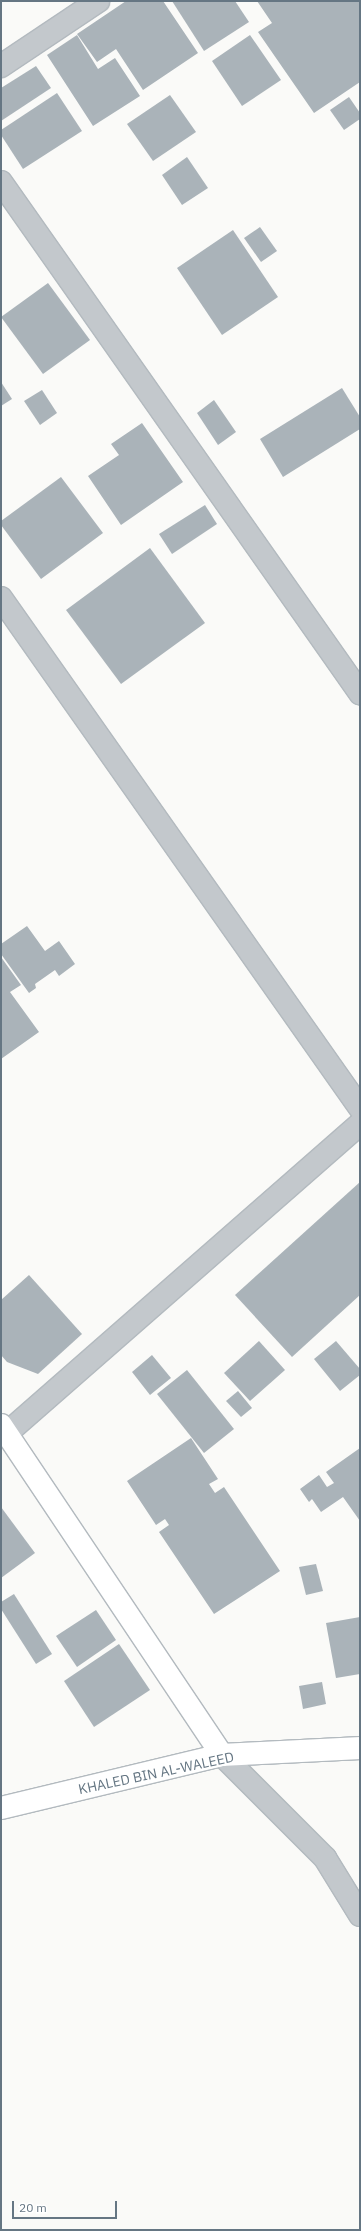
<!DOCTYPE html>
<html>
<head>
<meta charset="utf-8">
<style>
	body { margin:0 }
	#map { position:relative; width:361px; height:2231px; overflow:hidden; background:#fafaf8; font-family:"IBM Plex Sans",sans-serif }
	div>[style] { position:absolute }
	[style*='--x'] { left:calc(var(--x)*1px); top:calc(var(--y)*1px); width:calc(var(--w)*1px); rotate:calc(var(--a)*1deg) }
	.building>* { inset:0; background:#aab3b9 }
	.roads { filter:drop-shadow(1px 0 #b3babf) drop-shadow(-1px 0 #b3babf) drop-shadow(0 1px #b3babf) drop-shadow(0 -1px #b3babf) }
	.street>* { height:22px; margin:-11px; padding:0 11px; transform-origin:11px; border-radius:11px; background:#c3c8cc }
	.secondary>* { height:22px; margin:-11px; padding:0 11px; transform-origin:11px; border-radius:11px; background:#fff }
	span { translate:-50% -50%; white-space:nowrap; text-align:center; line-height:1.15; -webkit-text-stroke:4px #fff; paint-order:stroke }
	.street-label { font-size:14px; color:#657683 }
	.frame { position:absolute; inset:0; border:2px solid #657683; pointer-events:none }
	.scale { position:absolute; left:12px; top:2201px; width:105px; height:18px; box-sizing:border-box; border:2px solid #657683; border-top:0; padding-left:5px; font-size:12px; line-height:14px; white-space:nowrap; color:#657683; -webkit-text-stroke:3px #fff; paint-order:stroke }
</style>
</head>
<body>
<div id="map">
	<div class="building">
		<i style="clip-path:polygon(126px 1px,163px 1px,198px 53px,143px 90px,116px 49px,97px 62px,77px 34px)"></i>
		<i style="clip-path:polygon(172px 1px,235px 1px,249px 22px,204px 51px)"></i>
		<i style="clip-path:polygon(257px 1px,359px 1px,360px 82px,314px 113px,258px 32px,272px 23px)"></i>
		<i style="clip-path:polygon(77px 35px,98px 69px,115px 58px,140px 96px,93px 126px,47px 55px)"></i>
		<i style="clip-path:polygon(250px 35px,281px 80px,242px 106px,212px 61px)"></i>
		<i style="clip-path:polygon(36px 66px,51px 88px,1px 121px,1px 88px)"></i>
		<i style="clip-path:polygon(57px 93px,82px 131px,23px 169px,1px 135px,1px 130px)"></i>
		<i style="clip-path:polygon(170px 95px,196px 132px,153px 161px,127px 124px)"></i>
		<i style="clip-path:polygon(349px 97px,360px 113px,360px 119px,344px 130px,330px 110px)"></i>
		<i style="clip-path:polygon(187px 157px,208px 188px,182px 205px,162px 175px)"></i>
		<i style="clip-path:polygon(260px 227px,277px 251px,261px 262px,244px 238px)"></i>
		<i style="clip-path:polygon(233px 230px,278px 297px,222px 335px,177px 268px)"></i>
		<i style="clip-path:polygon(48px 283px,90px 340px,43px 374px,1px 317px)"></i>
		<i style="clip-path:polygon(1px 382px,12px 399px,1px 406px)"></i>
		<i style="clip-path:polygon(342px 388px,360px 417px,360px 429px,283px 477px,260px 439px)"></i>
		<i style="clip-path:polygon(42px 390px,57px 413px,40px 425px,24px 401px)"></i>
		<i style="clip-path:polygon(214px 400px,236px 432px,218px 445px,197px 413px)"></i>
		<i style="clip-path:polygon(142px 423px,183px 482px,121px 525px,88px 476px,119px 455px,111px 444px)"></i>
		<i style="clip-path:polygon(61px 477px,103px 533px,41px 579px,1px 525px,1px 521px)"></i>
		<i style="clip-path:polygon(205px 505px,217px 524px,172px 554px,159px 534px)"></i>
		<i style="clip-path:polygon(150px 548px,205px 623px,121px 684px,66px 610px)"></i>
		<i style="clip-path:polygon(27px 926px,45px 951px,59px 941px,75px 964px,59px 976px,55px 970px,35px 984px,36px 988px,29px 993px,1px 954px,1px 944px)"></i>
		<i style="clip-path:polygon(1px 957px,21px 985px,10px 992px,39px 1032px,1px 1059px)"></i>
		<i style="clip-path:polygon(360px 1182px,360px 1295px,292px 1357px,235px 1295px)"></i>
		<i style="clip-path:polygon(29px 1275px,82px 1334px,38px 1374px,7px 1362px,1px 1355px,1px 1300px)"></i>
		<i style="clip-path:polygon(259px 1341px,285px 1370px,250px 1401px,224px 1373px)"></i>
		<i style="clip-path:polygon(336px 1341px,360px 1369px,360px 1375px,340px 1391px,314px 1359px)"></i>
		<i style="clip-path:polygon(152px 1355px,171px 1378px,150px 1395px,132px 1372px)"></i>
		<i style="clip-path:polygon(187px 1370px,234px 1429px,204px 1453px,157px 1394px)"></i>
		<i style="clip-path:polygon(238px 1391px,252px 1408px,241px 1417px,226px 1401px)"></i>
		<i style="clip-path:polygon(191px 1438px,218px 1479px,209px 1484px,215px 1493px,224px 1487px,280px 1571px,214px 1614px,159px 1532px,169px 1525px,165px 1519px,156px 1525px,127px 1481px)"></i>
		<i style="clip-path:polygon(360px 1448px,360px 1521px,343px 1497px,321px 1512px,312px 1499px,309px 1502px,300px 1489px,319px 1475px,327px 1487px,334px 1483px,326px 1472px)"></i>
		<i style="clip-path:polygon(1px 1507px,35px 1553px,1px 1578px)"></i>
		<i style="clip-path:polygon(316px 1564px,323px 1591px,306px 1595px,299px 1567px)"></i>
		<i style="clip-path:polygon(14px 1594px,52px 1654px,36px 1664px,1px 1609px,1px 1602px)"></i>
		<i style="clip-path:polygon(96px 1610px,116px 1640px,77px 1667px,56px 1636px)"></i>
		<i style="clip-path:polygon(360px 1617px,360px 1674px,336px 1678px,326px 1623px)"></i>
		<i style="clip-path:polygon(119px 1644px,150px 1690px,94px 1727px,64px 1681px)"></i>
		<i style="clip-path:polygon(322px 1682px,326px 1704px,303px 1709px,299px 1686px)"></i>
	</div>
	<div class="roads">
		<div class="street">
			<i style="--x:1;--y:66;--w:117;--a:-33.8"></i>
			<i style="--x:1;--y:182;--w:625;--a:54.91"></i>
			<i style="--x:1;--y:598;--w:624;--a:54.86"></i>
			<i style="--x:7;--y:1433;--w:469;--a:-41.2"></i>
			<i style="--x:222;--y:1755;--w:146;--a:45"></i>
			<i style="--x:325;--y:1858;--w:67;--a:58.4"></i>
		</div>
		<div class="secondary">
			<i style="--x:1;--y:1425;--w:397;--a:56.2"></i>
			<i style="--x:1;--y:1808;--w:227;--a:-13.5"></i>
			<i style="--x:222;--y:1755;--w:138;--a:-2.9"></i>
		</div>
	</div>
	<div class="street-label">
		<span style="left:156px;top:1773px;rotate:-12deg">KHALED BIN AL-WALEED</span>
	</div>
	<div class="frame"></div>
	<div class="scale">20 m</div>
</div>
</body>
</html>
